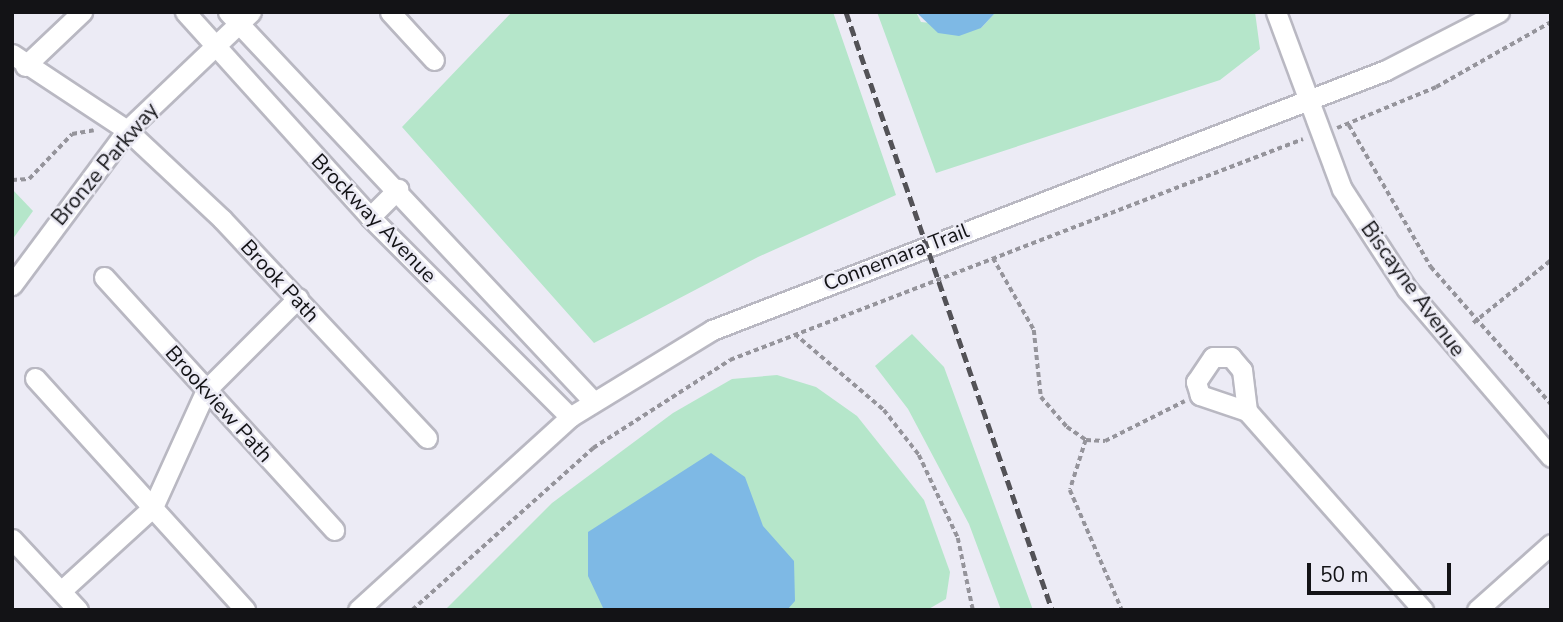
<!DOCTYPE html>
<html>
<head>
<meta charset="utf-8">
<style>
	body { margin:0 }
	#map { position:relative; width:1563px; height:622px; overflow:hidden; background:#ecebf5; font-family:"Nunito Sans",sans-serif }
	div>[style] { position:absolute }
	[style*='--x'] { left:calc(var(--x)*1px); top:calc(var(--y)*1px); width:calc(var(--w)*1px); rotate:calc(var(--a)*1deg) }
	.green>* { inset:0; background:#b5e6ca }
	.water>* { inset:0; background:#7eb9e5 }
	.path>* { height:3.5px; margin-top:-1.75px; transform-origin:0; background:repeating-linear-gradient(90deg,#95949b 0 5px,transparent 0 8.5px) }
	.roads { filter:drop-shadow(2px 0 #b9b8c2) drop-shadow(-2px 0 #b9b8c2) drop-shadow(0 2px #b9b8c2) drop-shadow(0 -2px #b9b8c2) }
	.minor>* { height:19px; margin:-9.5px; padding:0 9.5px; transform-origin:9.5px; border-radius:9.5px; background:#fff }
	.rail>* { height:5px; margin-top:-2.5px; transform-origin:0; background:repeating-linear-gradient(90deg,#535257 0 10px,transparent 0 15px) }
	span { translate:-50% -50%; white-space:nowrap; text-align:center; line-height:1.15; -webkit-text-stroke:5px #ecebf5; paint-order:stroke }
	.street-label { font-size:21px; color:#131316 }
	.frame { position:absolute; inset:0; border:14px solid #131316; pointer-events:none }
	.scale { position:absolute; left:1307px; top:563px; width:144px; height:32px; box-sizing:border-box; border:4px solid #131316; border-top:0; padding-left:9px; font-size:21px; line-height:24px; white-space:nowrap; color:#131316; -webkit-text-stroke:5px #ecebf5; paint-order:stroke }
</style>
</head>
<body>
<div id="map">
	<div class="green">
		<i style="clip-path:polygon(512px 12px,833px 12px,896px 195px,758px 257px,594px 343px,402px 127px)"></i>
		<i style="clip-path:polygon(877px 12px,916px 12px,921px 22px,981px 28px,996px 12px,1255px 12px,1260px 49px,1220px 80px,936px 173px)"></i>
		<i style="clip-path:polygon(12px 189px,33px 211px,12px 240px)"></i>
		<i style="clip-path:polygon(912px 334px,944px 367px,1033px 610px,1001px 610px,969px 524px,908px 409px,875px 366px)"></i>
		<i style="clip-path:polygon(777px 375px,816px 387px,857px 416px,924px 500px,950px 572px,946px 599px,927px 610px,445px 610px,552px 503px,673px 413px,732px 379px)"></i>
	</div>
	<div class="water">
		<i style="clip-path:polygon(916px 12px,996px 12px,981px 28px,959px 36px,938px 33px)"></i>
		<i style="clip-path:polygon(711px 453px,745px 477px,763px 526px,794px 561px,795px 601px,787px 610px,604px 610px,588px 576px,588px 532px)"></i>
	</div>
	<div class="path">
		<i style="--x:1349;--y:125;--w:164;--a:60"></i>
		<i style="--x:1431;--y:267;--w:182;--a:48.8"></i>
		<i style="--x:1337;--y:128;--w:107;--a:-22.5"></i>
		<i style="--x:1436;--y:87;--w:132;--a:-29.5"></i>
		<i style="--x:12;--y:180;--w:17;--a:-3"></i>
		<i style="--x:29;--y:179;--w:62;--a:-46.3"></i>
		<i style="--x:72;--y:134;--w:22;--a:-10"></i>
		<i style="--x:993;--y:258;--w:83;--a:60.3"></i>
		<i style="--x:1034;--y:330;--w:67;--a:84"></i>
		<i style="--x:1041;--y:397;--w:40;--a:49"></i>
		<i style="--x:1067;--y:427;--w:23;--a:34"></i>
		<i style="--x:1086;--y:440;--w:19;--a:3"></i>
		<i style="--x:1105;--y:441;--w:89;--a:-26.6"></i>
		<i style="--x:1473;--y:323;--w:100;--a:-38.9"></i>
		<i style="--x:795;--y:334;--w:117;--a:40.5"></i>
		<i style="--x:884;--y:410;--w:57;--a:52.1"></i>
		<i style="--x:919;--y:455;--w:92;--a:64.8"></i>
		<i style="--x:958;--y:538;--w:74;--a:78.2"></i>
		<i style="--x:1086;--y:440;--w:52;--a:107.7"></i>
		<i style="--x:1070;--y:490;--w:131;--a:66.6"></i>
		<i style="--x:412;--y:610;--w:243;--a:-41.8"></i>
		<i style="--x:593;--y:448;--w:163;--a:-32.7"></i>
		<i style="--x:730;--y:360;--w:614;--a:-21.09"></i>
	</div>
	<div class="roads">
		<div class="minor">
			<i style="--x:185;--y:12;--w:276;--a:47.9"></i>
			<i style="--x:370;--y:217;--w:283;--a:45"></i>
			<i style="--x:228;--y:12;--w:533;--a:46.82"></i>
			<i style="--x:390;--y:12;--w:65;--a:47.5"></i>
			<i style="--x:1276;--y:12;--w:189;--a:69.6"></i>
			<i style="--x:1342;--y:189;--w:119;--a:57"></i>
			<i style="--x:1407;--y:289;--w:221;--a:49.4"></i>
			<i style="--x:12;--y:54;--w:138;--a:33.5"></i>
			<i style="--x:127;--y:130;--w:130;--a:43.1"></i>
			<i style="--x:222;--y:219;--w:300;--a:46.9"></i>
			<i style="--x:25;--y:66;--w:79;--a:-43.5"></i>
			<i style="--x:370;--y:217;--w:40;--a:-45"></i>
			<i style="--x:104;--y:277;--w:342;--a:47.7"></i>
			<i style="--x:12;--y:285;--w:193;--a:-53.4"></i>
			<i style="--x:127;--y:130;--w:171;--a:-43.6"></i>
			<i style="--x:35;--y:378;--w:313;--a:47.8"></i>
			<i style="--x:1247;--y:411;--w:50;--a:-161.2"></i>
			<i style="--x:1200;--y:395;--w:14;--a:-107"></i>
			<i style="--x:1196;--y:382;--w:30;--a:-56"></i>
			<i style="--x:1213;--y:357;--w:18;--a:0"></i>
			<i style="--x:1231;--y:357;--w:17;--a:50"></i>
			<i style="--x:1242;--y:370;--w:41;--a:83"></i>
			<i style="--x:1247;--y:411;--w:266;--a:48.5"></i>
			<i style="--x:12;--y:539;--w:97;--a:47.1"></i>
			<i style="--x:61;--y:591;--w:125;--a:-42.4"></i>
			<i style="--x:153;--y:507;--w:128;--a:-65.6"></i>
			<i style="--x:206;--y:390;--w:130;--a:-45"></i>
			<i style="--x:358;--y:610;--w:287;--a:-42.3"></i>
			<i style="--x:570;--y:417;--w:167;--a:-31.5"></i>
			<i style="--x:712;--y:330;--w:722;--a:-21.09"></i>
			<i style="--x:1386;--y:70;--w:127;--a:-27.2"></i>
			<i style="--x:1477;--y:610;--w:99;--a:-41.7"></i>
		</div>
	</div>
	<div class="rail">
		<i style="--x:846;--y:12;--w:632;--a:70.99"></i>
	</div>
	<div class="street-label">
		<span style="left:105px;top:164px;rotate:-50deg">Bronze Parkway</span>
		<span style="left:374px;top:218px;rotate:46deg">Brockway Avenue</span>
		<span style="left:896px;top:257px;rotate:-21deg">Connemara Trail</span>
		<span style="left:280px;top:281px;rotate:47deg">Brook Path</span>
		<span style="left:1413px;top:289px;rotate:54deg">Biscayne Avenue</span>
		<span style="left:219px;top:404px;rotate:48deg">Brookview Path</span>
	</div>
	<div class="frame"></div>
	<div class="scale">50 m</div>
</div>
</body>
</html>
